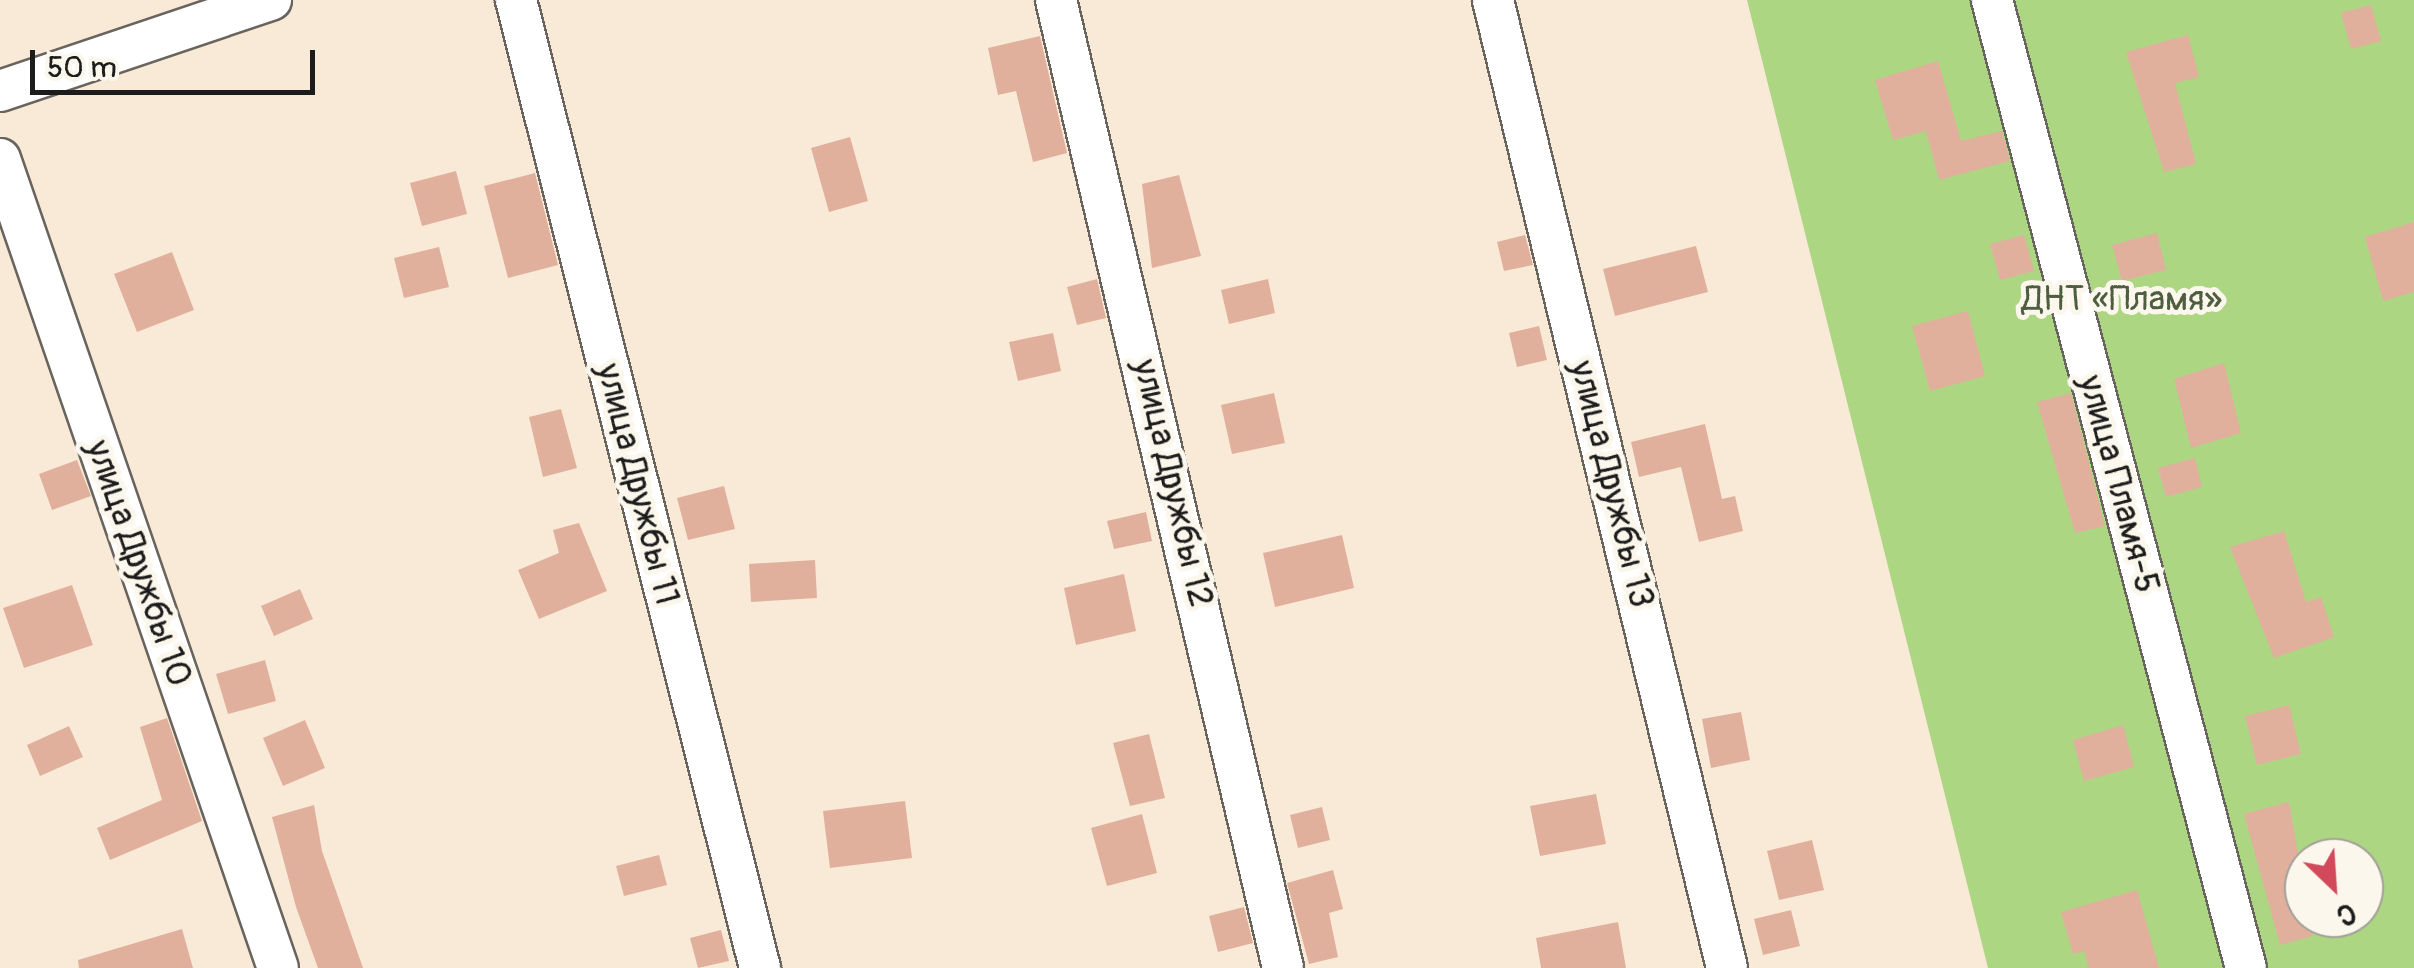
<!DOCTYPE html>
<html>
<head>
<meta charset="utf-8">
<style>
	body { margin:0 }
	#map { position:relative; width:2414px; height:968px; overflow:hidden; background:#f8ead7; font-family:Pangolin,sans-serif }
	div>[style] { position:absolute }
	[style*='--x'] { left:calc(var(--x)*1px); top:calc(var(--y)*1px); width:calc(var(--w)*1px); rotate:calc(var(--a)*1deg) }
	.green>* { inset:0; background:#acd682 }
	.building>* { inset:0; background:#e1b09d }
	.roads { filter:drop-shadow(2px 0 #69645d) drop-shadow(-2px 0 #69645d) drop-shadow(0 2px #69645d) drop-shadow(0 -2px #69645d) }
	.minor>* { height:40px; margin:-20px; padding:0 20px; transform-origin:20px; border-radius:20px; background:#fff }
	span { translate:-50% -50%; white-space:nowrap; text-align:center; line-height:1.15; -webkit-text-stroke:10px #fbf7ec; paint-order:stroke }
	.park-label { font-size:35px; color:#4e5d40 }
	.street-label { font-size:35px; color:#1c1c1c }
	.north { position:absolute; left:2284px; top:838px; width:100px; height:100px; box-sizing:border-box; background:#fbf7ec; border:2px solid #a29f99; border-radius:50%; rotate:155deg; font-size:28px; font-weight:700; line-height:40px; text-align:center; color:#1c1c1c }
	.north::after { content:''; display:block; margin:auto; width:35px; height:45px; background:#d1495b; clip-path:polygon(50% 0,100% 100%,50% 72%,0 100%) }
	.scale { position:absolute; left:30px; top:50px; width:285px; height:45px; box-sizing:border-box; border:5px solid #1c1c1c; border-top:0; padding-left:12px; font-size:30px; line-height:35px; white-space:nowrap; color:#1c1c1c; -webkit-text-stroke:8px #fbf7ec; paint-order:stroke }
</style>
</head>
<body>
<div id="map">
	<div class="green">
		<i style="clip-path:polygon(evenodd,1747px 0,2414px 0,2414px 968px,1988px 968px,1747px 0,2304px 858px,2364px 858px,2364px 918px,2304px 918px,2304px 858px)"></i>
	</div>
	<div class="building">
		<i style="clip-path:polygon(2371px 5px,2381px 41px,2351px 49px,2341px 13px)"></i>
		<i style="clip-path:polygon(2188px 35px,2199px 77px,2175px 83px,2196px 164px,2164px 172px,2126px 52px)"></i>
		<i style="clip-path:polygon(1040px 36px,1067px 153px,1033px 162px,1016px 91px,998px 95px,988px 48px)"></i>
		<i style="clip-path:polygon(1938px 61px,1961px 141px,2002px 131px,2010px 161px,1939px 180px,1926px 131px,1893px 140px,1875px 80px)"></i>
		<i style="clip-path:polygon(850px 137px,868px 201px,829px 212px,811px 148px)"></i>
		<i style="clip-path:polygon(456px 171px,467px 214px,422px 226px,410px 183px)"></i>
		<i style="clip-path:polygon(535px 173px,558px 265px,508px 278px,484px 186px)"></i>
		<i style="clip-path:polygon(1179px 175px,1201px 256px,1152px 268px,1142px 184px)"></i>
		<i style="clip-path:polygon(2414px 222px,2414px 292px,2383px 301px,2365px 237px)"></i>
		<i style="clip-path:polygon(2157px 233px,2166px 270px,2122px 281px,2112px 245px)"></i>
		<i style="clip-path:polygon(1525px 235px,1533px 265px,1504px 271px,1497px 242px)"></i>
		<i style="clip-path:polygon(2024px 235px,2034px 271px,2000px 280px,1990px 244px)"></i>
		<i style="clip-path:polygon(1696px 246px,1708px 292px,1615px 316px,1603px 269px)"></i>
		<i style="clip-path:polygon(439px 247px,449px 287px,404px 298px,394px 258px)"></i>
		<i style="clip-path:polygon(172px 252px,194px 310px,137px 332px,114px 274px)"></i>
		<i style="clip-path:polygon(1097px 279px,1106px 318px,1077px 325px,1067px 287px)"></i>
		<i style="clip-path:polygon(1268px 279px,1275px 313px,1229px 324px,1221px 290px)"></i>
		<i style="clip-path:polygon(1968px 311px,1985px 376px,1930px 391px,1912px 326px)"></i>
		<i style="clip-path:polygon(1539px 326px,1547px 360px,1517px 367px,1509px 333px)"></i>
		<i style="clip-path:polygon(1053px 333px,1061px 371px,1018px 381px,1009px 342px)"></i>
		<i style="clip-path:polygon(2224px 363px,2241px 433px,2191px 448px,2174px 379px)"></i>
		<i style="clip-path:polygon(1274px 393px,1285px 443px,1232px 454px,1221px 405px)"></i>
		<i style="clip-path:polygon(2071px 393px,2105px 526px,2075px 533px,2037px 402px)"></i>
		<i style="clip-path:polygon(561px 409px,577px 468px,543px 477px,529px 417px)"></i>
		<i style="clip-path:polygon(1705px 424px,1722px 499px,1735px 496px,1743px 531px,1699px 542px,1681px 467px,1639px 477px,1631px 442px)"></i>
		<i style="clip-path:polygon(2195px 458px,2202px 487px,2166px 497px,2158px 468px)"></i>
		<i style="clip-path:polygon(77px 460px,91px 496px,52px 510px,39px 474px)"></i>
		<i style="clip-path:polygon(724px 486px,735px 529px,688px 540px,677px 498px)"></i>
		<i style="clip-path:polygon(1146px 512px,1152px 541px,1114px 549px,1107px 521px)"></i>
		<i style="clip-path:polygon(579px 523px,607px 591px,539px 619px,518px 570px,559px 553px,553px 530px)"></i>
		<i style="clip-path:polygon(2284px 531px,2306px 602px,2321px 597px,2334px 637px,2274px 658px,2230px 547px)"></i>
		<i style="clip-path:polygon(1342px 535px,1354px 588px,1275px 607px,1263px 553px)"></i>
		<i style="clip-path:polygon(815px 560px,817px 598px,751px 602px,749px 564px)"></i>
		<i style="clip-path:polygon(1124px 574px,1136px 631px,1076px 645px,1064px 588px)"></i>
		<i style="clip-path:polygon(72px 585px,93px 645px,24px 668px,3px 608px)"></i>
		<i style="clip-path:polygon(300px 589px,313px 619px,274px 636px,261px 606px)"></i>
		<i style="clip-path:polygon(265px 660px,276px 701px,228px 714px,216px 674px)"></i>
		<i style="clip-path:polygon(2289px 705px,2301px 754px,2257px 765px,2245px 716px)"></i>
		<i style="clip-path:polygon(1741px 712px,1750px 760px,1711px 768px,1702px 719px)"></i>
		<i style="clip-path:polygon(167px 718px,202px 821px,110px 860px,97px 828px,162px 800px,140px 727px)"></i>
		<i style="clip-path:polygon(305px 720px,325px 768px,283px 786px,263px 738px)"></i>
		<i style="clip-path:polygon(2123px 725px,2134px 767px,2084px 781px,2073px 740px)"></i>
		<i style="clip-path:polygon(69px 726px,83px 757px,40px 776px,27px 745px)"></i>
		<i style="clip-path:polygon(1149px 734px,1165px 798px,1130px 806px,1113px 743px)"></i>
		<i style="clip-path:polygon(1596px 794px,1606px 844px,1540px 856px,1530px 806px)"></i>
		<i style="clip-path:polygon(905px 801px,912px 858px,830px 868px,823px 811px)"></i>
		<i style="clip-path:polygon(2289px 802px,2313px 936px,2280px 945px,2244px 814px)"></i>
		<i style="clip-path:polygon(314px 805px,322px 851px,363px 968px,318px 968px,296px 907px,272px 817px)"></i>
		<i style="clip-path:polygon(1322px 807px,1330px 840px,1298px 848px,1290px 815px)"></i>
		<i style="clip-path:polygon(1142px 814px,1157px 873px,1107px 886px,1091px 828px)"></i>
		<i style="clip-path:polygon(1812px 840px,1824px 890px,1779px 900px,1767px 851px)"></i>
		<i style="clip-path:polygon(659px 855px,667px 885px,624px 896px,616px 866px)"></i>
		<i style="clip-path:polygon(1333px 870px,1343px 909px,1329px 913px,1338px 957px,1309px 964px,1287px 883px)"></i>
		<i style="clip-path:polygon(2137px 890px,2159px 968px,2089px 968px,2084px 951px,2073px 954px,2061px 912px)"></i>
		<i style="clip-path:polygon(1244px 907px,1253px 943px,1218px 952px,1209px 916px)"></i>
		<i style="clip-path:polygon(1791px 910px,1800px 946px,1763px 955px,1754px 919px)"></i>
		<i style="clip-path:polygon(1618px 922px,1626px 968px,1541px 968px,1536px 938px)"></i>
		<i style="clip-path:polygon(182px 929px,193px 968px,79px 968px,78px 960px)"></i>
		<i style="clip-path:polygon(721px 930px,729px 961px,698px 968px,690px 938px)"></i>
	</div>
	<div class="roads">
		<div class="minor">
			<i style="--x:516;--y:0;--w:998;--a:75.85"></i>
			<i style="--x:1056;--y:0;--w:994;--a:76.8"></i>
			<i style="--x:1493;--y:0;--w:996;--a:76.41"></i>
			<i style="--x:1992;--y:0;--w:1001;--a:75.3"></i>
			<i style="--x:0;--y:91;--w:286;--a:-18.6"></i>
			<i style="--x:0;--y:159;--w:855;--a:71.04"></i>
		</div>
	</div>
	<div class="park-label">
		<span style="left:2122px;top:299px">ДНТ «Пламя»</span>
	</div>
	<div class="street-label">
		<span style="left:1173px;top:483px;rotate:77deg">улица Дружбы 12</span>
		<span style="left:638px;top:484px;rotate:76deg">улица Дружбы 11</span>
		<span style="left:1612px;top:484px;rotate:76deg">улица Дружбы 13</span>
		<span style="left:2119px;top:484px;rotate:75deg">улица Пламя-5</span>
		<span style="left:139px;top:563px;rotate:71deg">улица Дружбы 10</span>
	</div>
	<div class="north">С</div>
	<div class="scale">50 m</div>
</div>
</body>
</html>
